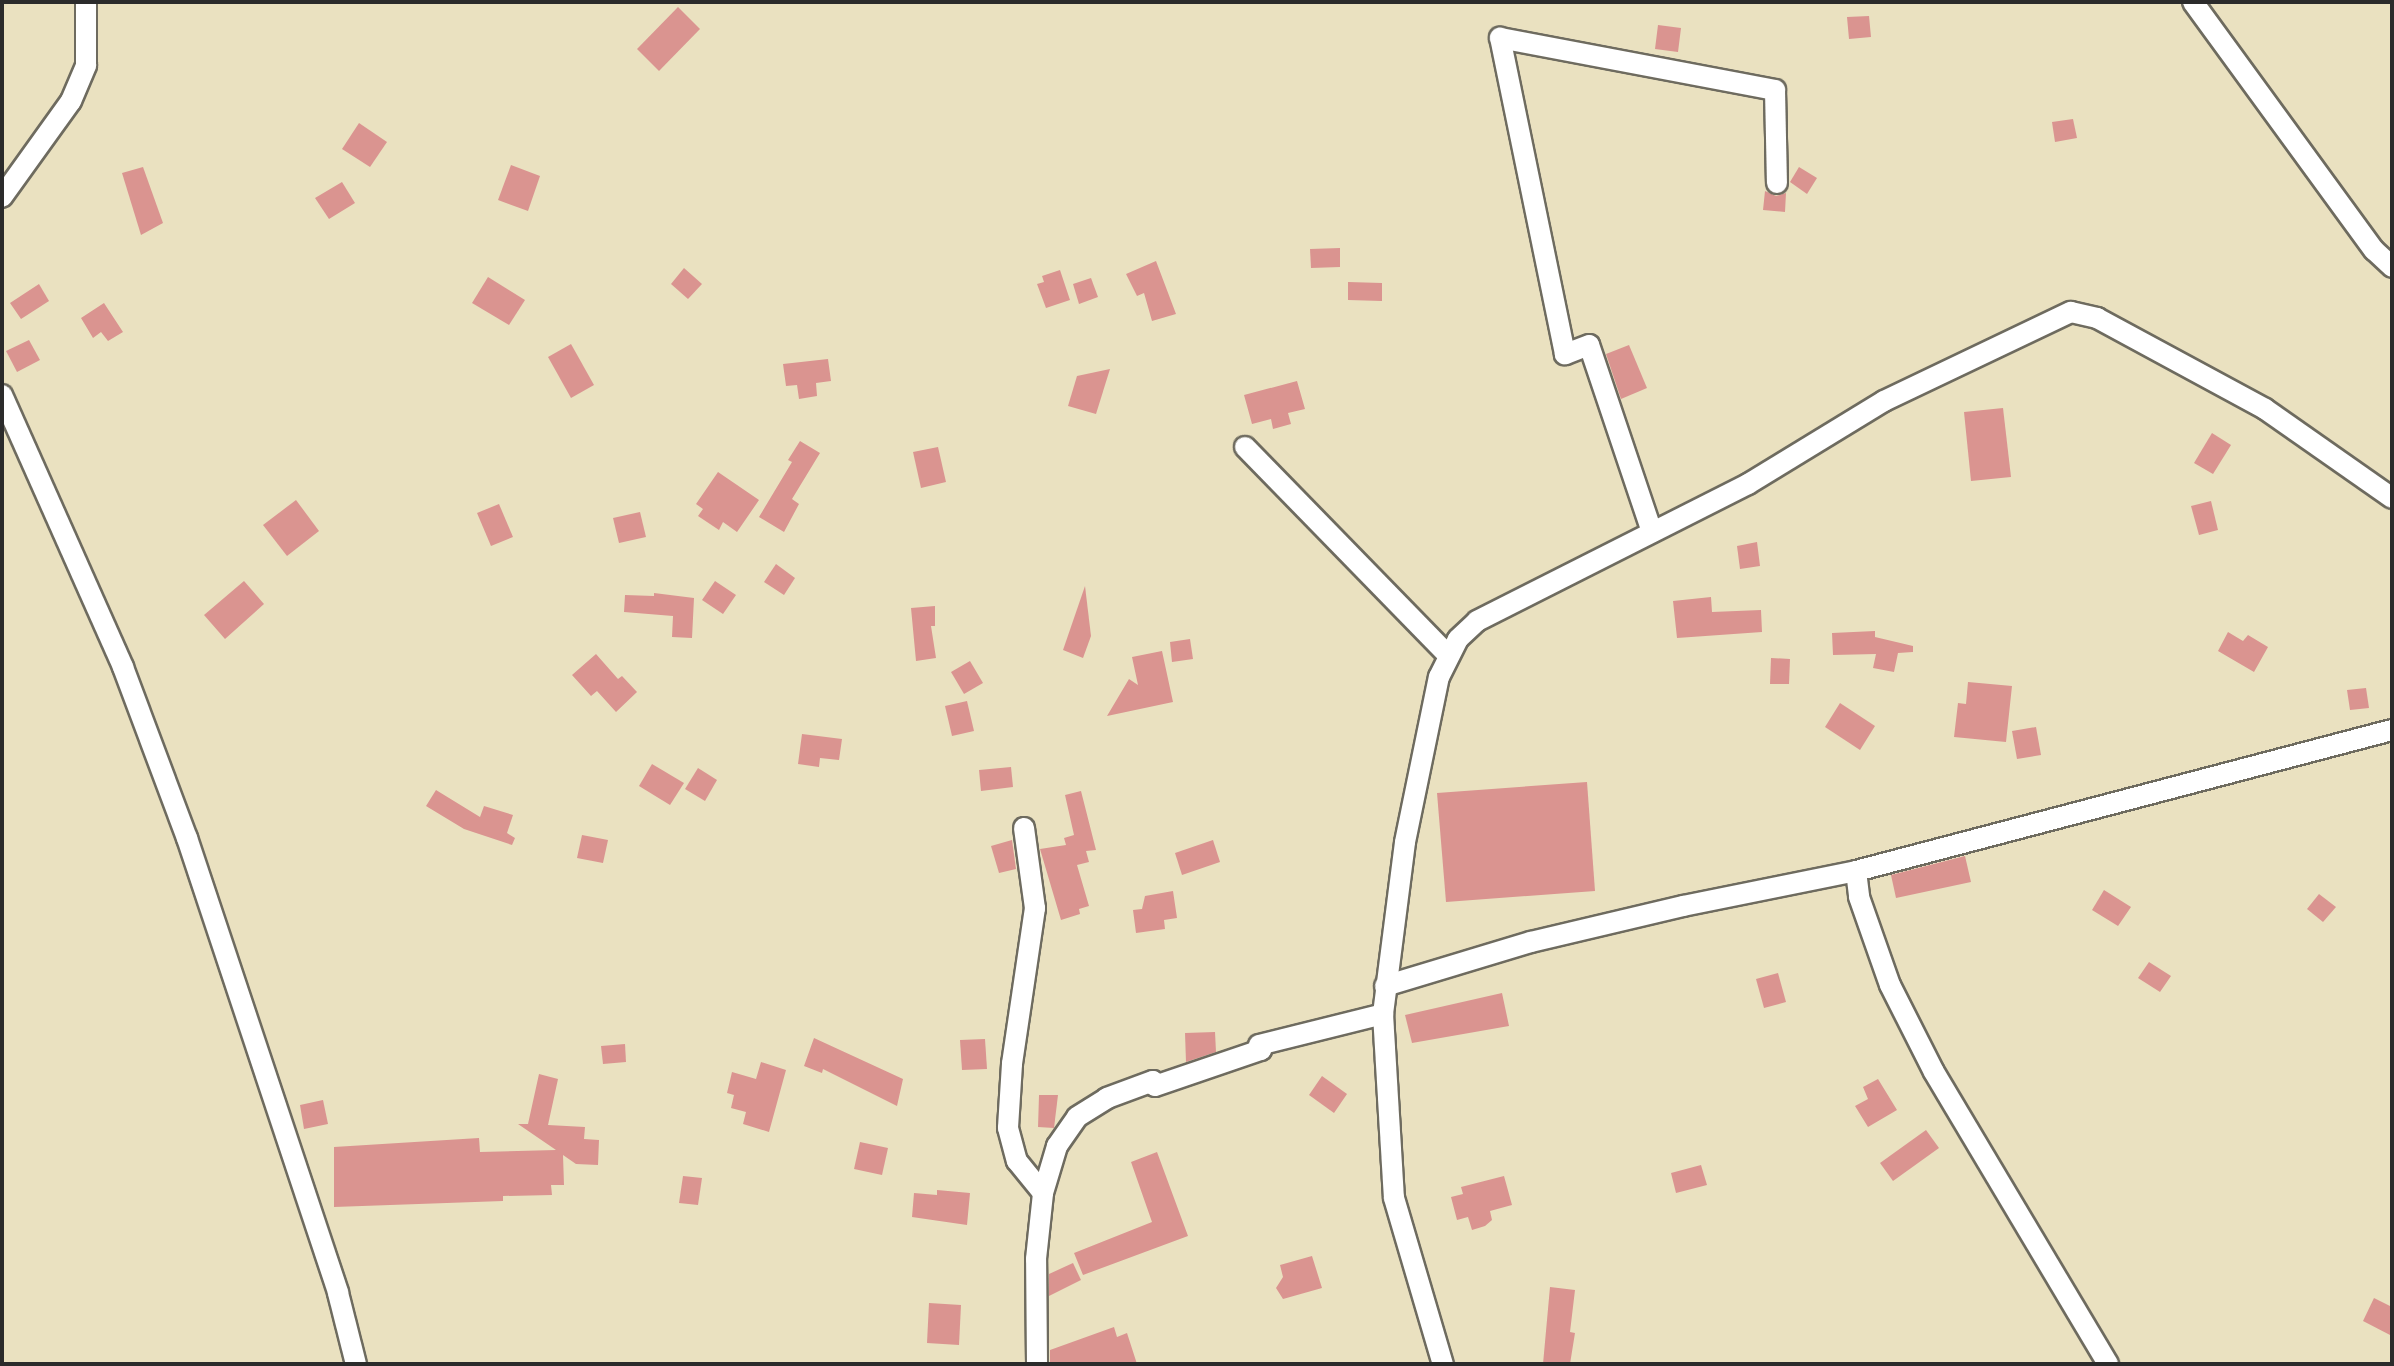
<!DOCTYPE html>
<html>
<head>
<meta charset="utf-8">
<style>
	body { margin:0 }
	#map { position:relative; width:2394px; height:1366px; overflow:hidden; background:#eae1c0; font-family:"IM FELL Double Pica",serif }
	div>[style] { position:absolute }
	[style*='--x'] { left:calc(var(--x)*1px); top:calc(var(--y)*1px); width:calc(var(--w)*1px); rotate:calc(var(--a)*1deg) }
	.building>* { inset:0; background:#da9490 }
	.roads { filter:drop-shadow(2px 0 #6e6b5f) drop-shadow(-2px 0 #6e6b5f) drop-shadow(0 2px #6e6b5f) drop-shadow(0 -2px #6e6b5f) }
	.street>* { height:20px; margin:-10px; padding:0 10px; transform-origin:10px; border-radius:10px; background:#fff }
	span { translate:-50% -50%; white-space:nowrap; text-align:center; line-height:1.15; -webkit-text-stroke:6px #f7f3e8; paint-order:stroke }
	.frame { position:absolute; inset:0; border:4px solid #2b2b2b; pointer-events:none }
</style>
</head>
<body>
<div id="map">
	<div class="building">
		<i style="clip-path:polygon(678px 7px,700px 29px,659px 71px,637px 49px)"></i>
		<i style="clip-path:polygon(1869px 16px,1871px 37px,1849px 39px,1847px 17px)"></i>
		<i style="clip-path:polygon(1658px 25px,1681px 28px,1678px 52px,1655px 49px)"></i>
		<i style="clip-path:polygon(2073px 119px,2077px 138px,2055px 142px,2052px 122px)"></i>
		<i style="clip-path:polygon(359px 123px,387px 142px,370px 167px,342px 149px)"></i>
		<i style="clip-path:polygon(511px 165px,540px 176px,528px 211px,498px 200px)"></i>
		<i style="clip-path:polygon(143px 167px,163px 223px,141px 235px,122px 173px)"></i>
		<i style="clip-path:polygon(1799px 167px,1817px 178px,1807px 194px,1790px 182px)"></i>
		<i style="clip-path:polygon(342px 182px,355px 203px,329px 219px,315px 198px)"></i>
		<i style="clip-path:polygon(1765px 191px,1776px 196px,1786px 193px,1785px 212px,1763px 210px)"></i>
		<i style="clip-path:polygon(1340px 248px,1340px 267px,1311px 268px,1310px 249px)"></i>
		<i style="clip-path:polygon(1156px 261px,1176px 314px,1152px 321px,1144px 293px,1137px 296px,1126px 274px)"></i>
		<i style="clip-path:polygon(684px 268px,702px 284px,688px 299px,671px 284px)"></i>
		<i style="clip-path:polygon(1060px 270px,1070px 300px,1046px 308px,1037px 284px,1044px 282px,1042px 276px)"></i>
		<i style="clip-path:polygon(488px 277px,525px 300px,509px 325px,472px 303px)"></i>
		<i style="clip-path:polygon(1091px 278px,1098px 297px,1079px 304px,1073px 284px)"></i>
		<i style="clip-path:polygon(1348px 282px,1382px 283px,1382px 301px,1348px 300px)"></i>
		<i style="clip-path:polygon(39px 284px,49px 301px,21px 319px,10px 303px)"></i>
		<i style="clip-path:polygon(104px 303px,123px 332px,108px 341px,101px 332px,93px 338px,81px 318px)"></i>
		<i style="clip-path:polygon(29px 340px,40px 360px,17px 372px,6px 351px)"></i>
		<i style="clip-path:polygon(571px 344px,594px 385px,571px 398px,548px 357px)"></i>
		<i style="clip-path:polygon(1629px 345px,1647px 388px,1621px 399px,1606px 354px)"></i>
		<i style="clip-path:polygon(828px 359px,831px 381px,816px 383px,817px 396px,799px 399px,797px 385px,786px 386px,783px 364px)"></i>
		<i style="clip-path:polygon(1110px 369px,1096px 414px,1068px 406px,1077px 376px)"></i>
		<i style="clip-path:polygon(1297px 381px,1305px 409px,1288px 413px,1291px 424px,1273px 429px,1271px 419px,1252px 424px,1244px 395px)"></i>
		<i style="clip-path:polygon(2003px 408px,2011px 477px,1971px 481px,1964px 412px)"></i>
		<i style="clip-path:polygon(2212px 433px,2231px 445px,2213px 474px,2194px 463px)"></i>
		<i style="clip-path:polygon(800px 441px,820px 453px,792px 499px,799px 504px,784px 532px,759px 517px,792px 462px,788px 460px)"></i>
		<i style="clip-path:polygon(938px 447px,946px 482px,921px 488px,913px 452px)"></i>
		<i style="clip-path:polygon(718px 472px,759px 500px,737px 532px,723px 522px,719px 530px,698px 516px,703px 509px,696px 504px)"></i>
		<i style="clip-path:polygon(296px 500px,319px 531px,287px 556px,263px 525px)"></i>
		<i style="clip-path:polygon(2211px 501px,2218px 530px,2199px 535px,2191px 506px)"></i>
		<i style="clip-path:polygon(499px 504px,513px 537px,491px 546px,477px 513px)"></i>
		<i style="clip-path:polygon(640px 512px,646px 537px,619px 543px,613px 518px)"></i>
		<i style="clip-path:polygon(1757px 542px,1760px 566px,1740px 569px,1737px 546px)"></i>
		<i style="clip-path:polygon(776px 564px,795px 578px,784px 595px,764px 582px)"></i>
		<i style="clip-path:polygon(244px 581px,264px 604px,225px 639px,204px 615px)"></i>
		<i style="clip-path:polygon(715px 581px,736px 595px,723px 614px,702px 600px)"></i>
		<i style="clip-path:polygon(1085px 586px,1091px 636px,1083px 658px,1063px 650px)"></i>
		<i style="clip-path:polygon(654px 593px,694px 598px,692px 638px,672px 637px,673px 616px,624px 612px,625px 595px,654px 596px)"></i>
		<i style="clip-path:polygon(1711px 597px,1712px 612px,1761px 610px,1762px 632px,1677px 638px,1673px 601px)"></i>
		<i style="clip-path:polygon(935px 606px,935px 626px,931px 626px,936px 658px,916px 661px,911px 608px)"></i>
		<i style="clip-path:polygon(1875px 631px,1875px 637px,1913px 646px,1913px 652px,1898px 653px,1894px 672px,1873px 668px,1876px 654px,1833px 655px,1832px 633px)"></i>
		<i style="clip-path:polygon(2228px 632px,2243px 641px,2248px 635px,2268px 647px,2254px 672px,2218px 651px)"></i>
		<i style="clip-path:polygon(1190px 639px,1193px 659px,1172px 662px,1170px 642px)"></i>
		<i style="clip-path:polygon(1162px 651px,1173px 702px,1107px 716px,1129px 679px,1138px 685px,1132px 657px)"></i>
		<i style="clip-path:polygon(596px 654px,618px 679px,622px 676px,637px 692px,616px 712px,597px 691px,591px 696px,572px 675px)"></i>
		<i style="clip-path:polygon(1771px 658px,1790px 659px,1789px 684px,1770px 684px)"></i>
		<i style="clip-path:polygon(970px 661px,983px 683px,964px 694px,951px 672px)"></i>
		<i style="clip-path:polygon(1968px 682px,2012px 686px,2006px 742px,1954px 737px,1958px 703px,1966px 704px)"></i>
		<i style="clip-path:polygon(2366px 688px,2369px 708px,2350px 710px,2347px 690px)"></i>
		<i style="clip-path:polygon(967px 701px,974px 731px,952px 736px,945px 706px)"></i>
		<i style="clip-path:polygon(1840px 703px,1875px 726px,1860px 750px,1825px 727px)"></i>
		<i style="clip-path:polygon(2036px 727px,2041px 755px,2017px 759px,2012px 731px)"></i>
		<i style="clip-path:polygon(802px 734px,842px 739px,839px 760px,820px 758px,819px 767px,798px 764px)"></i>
		<i style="clip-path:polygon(652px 764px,684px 783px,670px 805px,639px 786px)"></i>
		<i style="clip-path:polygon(1011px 767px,1013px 787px,981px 791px,979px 770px)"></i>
		<i style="clip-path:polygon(698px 768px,717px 780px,705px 801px,685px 789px)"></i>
		<i style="clip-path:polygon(1587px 782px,1595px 891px,1446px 902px,1437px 793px)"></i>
		<i style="clip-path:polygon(436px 790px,480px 817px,484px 806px,513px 815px,507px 833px,515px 838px,512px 845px,464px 829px,426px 806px)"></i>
		<i style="clip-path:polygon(1081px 791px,1096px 850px,1086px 851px,1089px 862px,1077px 865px,1089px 906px,1079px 909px,1080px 914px,1061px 920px,1040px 849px,1066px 845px,1064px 838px,1074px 835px,1065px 795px)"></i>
		<i style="clip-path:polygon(582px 835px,608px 840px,603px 863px,577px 858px)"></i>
		<i style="clip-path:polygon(1012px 840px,1016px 869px,999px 873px,991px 846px)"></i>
		<i style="clip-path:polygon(1213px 840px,1220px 862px,1182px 875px,1175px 853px)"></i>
		<i style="clip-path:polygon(1965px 856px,1971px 882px,1896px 898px,1891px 875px)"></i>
		<i style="clip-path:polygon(2104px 890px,2131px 907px,2118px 926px,2092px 910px)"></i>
		<i style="clip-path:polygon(1173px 891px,1177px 918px,1164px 920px,1165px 929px,1136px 933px,1133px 910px,1142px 909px,1145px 896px)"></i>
		<i style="clip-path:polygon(2319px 894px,2336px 907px,2323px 922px,2307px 909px)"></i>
		<i style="clip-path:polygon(2149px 962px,2171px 976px,2160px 992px,2138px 978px)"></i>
		<i style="clip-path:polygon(1778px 973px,1786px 1002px,1764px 1008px,1756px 979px)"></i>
		<i style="clip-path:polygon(1502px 993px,1509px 1026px,1412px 1043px,1405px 1015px)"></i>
		<i style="clip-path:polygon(1215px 1032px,1216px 1052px,1186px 1062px,1185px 1033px)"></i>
		<i style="clip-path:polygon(814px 1038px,903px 1079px,897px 1106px,823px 1069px,822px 1073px,804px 1066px)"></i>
		<i style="clip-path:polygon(985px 1039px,987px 1069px,962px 1070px,960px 1040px)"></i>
		<i style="clip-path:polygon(625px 1044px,626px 1062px,603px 1064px,601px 1046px)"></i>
		<i style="clip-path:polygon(761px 1062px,786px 1070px,769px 1132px,743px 1124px,746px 1112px,731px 1108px,734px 1095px,727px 1093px,732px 1072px,756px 1079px)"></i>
		<i style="clip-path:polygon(539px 1074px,558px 1079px,548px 1125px,585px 1127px,584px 1139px,599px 1140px,598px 1165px,576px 1164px,563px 1155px,564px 1185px,551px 1185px,552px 1195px,503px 1196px,503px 1201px,334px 1207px,334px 1147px,479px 1138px,480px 1152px,556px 1150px,518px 1124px,528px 1124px)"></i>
		<i style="clip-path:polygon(1322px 1076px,1347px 1094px,1334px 1113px,1309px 1095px)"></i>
		<i style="clip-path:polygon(1878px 1079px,1897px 1110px,1868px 1127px,1855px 1106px,1868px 1099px,1863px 1087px)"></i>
		<i style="clip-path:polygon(1039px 1095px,1058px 1095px,1054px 1128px,1038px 1127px)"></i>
		<i style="clip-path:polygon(323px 1100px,328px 1124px,304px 1129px,300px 1105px)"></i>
		<i style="clip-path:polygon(1926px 1130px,1939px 1148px,1893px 1181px,1880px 1163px)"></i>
		<i style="clip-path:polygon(860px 1142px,888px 1148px,882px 1175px,854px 1169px)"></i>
		<i style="clip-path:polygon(1157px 1152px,1188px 1236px,1083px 1275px,1074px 1253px,1152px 1222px,1131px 1162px)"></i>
		<i style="clip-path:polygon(1701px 1165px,1707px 1185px,1676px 1193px,1671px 1173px)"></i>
		<i style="clip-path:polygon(683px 1176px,702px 1178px,698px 1205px,679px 1203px)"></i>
		<i style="clip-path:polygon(1504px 1176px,1512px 1205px,1490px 1211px,1492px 1220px,1485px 1226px,1472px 1230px,1468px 1217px,1457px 1220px,1451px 1197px,1463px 1194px,1461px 1187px)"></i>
		<i style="clip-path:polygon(937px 1190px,970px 1193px,967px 1225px,912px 1217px,914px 1193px,937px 1195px)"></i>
		<i style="clip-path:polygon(1312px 1256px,1322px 1288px,1283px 1299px,1276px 1288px,1283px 1277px,1280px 1265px)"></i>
		<i style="clip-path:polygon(1073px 1263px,1081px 1280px,1049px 1296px,1049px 1274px)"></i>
		<i style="clip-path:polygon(1550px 1287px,1575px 1290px,1570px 1332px,1575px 1333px,1570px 1364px,1543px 1364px)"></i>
		<i style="clip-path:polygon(2374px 1298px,2392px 1307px,2392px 1336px,2363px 1321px)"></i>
		<i style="clip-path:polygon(929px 1303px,961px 1305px,959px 1345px,927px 1343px)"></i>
		<i style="clip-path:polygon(1114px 1327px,1117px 1337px,1127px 1333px,1137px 1364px,1050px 1364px,1050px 1350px)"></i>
	</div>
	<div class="roads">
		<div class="street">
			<i style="--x:2193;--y:2;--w:307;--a:53.9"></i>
			<i style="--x:2374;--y:250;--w:25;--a:43"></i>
			<i style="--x:2;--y:197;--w:118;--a:-54.3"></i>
			<i style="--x:71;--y:101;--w:39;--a:-67"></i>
			<i style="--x:86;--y:65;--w:63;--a:-90"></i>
			<i style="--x:2;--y:395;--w:298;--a:66"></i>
			<i style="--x:123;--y:667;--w:183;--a:69.5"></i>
			<i style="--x:187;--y:838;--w:479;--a:71.6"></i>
			<i style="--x:338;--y:1293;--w:73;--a:75.8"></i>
			<i style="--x:1245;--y:447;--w:291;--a:45.7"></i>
			<i style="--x:1652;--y:532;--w:197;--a:-108.6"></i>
			<i style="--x:1589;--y:345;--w:26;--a:159"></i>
			<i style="--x:1565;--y:354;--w:323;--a:-101.6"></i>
			<i style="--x:1500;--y:38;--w:280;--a:10.7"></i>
			<i style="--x:1775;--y:90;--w:93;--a:88.8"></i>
			<i style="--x:1024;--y:828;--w:81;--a:82.2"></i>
			<i style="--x:1035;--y:908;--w:158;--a:98.4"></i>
			<i style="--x:1012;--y:1064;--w:64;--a:93.6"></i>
			<i style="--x:1008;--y:1128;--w:34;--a:75"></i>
			<i style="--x:1017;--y:1161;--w:41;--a:50.9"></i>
			<i style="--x:1856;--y:871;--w:554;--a:-14.74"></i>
			<i style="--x:1385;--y:986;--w:152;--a:-16.8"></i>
			<i style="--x:1531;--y:942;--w:156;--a:-13.3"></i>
			<i style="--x:1683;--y:906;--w:177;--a:-11.4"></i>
			<i style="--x:1856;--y:871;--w:26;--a:83"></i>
			<i style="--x:1859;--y:897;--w:93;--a:70.6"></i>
			<i style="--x:1890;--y:985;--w:97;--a:63.2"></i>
			<i style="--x:1934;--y:1072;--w:340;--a:59.2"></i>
			<i style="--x:1383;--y:1014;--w:184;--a:86.6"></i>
			<i style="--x:1394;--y:1198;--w:173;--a:73.6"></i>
			<i style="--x:1037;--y:1364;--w:105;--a:-90.5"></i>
			<i style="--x:1036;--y:1259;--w:66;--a:-83.9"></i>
			<i style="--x:1043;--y:1193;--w:49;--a:-73.4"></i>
			<i style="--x:1057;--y:1146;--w:35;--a:-55"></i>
			<i style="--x:1077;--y:1117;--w:36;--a:-32"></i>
			<i style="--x:1107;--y:1098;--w:49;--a:-20.3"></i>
			<i style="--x:1153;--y:1081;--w:5;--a:68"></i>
			<i style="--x:1155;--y:1086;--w:112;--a:-18.8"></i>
			<i style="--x:1261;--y:1050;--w:5;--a:-112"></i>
			<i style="--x:1259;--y:1045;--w:128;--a:-14"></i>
			<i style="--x:1383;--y:1014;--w:173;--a:-82.7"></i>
			<i style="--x:1405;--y:842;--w:168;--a:-78.4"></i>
			<i style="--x:1439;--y:677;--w:42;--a:-63.4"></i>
			<i style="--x:1458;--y:639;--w:26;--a:-43"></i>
			<i style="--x:1477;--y:621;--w:304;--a:-26.8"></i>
			<i style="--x:1748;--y:484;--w:159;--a:-31.4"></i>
			<i style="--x:1884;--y:401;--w:207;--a:-25.5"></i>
			<i style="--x:2071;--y:312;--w:27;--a:13"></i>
			<i style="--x:2097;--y:318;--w:191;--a:28.4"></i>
			<i style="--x:2265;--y:409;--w:155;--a:35"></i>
		</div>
	</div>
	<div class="frame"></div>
</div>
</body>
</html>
